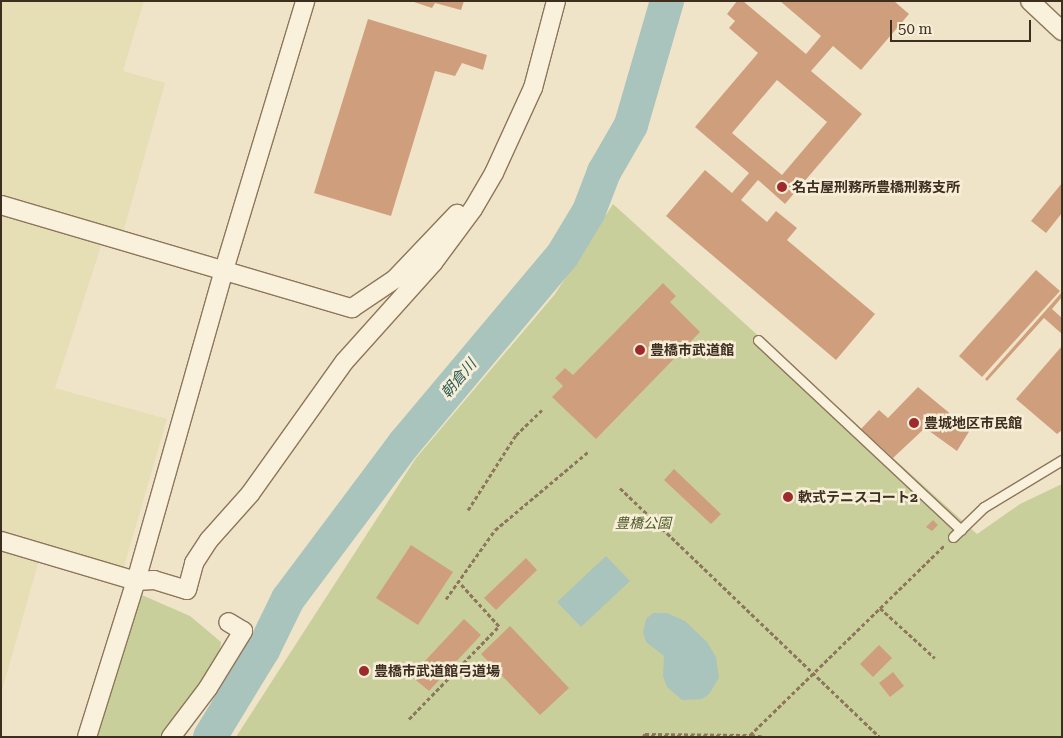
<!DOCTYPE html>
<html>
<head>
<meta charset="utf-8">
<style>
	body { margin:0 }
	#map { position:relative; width:1063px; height:738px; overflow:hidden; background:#f0e4c8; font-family:"Roboto Serif","Noto Sans JP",serif }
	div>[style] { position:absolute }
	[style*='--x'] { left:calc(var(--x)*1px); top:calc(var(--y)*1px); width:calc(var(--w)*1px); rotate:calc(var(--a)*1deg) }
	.farmland>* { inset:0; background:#e6deb5 }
	.green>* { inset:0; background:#c9cf9b }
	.water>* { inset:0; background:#a9c4bc }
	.river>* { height:34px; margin:-17px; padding:0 17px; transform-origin:17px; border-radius:17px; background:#a9c4bc }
	.building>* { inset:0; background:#cf9f7d }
	.path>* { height:3px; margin-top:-1.5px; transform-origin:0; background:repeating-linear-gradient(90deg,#8d765c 0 4px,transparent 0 6.5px) }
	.roads { filter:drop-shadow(1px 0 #8d765c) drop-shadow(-1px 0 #8d765c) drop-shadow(0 1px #8d765c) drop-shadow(0 -1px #8d765c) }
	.service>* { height:9px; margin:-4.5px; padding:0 4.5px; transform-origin:4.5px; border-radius:4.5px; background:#faf1dc }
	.minor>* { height:18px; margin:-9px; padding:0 9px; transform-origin:9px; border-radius:9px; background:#faf1dc }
	.dots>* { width:14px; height:14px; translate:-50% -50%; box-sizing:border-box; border:2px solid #f7eed8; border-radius:50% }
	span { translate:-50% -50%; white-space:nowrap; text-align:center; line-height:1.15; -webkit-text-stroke:5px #f7eed8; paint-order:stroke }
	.poi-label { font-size:14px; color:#3d2e20; font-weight:700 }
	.left { translate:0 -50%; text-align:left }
	.park-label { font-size:14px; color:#4d5a26; font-style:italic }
	.water-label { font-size:15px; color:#2f5d5a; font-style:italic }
	.frame { position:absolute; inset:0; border:2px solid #3d2e20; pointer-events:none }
	.scale { position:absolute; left:890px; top:20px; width:141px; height:22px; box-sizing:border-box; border:2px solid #3d2e20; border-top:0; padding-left:6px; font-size:15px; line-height:18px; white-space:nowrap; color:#3d2e20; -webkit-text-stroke:4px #f7eed8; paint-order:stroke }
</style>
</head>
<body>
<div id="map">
	<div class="farmland">
		<i style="clip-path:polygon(1px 1px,144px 1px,123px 71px,165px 83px,119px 247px,102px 243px,55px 388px,167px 419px,123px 570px,43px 546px,1px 694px)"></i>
	</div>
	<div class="green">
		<i style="clip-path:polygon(613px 204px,977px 534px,1020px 504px,1062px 484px,1062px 737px,236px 737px,416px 458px,555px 294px)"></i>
		<i style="clip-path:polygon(135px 592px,190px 616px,221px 642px,219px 657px,171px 737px,88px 737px)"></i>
	</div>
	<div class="water">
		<i style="clip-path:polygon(606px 556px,630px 581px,581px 627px,557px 602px)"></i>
		<i style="clip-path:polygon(653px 613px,667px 613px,685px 621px,707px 642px,716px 657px,719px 678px,709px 694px,702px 699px,682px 700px,667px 687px,663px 676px,664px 656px,646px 642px,643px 632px,646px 619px)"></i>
	</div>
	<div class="river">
		<i style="--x:210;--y:737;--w:102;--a:-58.7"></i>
		<i style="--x:263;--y:650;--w:57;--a:-63.9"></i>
		<i style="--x:288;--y:599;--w:194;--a:-53.2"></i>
		<i style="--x:404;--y:444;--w:246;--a:-50"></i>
		<i style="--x:562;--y:256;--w:52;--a:-59"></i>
		<i style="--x:589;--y:211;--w:42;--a:-69"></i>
		<i style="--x:604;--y:172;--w:54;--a:-60.1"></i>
		<i style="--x:631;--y:125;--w:129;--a:-73.8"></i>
	</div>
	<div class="building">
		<i style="clip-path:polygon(411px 1px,464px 1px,461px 10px,435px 3px,432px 8px)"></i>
		<i style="clip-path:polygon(evenodd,737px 1px,743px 1px,806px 54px,821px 36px,780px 1px,894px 1px,909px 14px,861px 70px,833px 46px,811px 71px,862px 114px,785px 204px,758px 180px,741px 200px,767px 222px,776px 211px,797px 228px,787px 240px,875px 314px,836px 360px,666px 216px,705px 170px,732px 193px,749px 173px,695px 127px,758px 53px,729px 28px,735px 21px,727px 14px,737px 1px,777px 80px,827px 122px,782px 175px,732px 133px,777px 80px)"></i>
		<i style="clip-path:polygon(368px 19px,487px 55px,483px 70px,462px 63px,455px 76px,435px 71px,391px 216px,314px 193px)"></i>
		<i style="clip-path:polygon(1062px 183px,1062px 213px,1046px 233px,1031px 221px)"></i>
		<i style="clip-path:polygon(1036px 270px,1060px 291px,982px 377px,959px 356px)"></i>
		<i style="clip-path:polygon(663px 283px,676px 296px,670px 302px,700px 332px,596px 439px,552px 397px,563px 386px,555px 378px,565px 368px,573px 375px)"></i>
		<i style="clip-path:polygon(1062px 292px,1062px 297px,1052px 309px,1062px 318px,1062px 334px,1044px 318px,987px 381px,985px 379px)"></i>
		<i style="clip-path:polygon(1062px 346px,1062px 430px,1057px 434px,1016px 399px)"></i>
		<i style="clip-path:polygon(918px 387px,970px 430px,957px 451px,925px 428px,893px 458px,861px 429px,879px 410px,888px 418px)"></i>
		<i style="clip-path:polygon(674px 469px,721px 514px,711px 524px,664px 480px)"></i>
		<i style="clip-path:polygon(933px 520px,938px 525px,932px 531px,926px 527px)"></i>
		<i style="clip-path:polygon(411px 545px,453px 572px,418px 625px,376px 598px)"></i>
		<i style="clip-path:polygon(526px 558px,537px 570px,496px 610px,484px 598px)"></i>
		<i style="clip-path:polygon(464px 619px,481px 635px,429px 691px,411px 676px)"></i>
		<i style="clip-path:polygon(510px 626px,569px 688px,540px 715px,481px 654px)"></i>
		<i style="clip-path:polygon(879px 645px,892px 658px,873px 677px,860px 664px)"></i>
		<i style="clip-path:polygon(893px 672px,904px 686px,890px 697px,879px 683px)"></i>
	</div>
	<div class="path">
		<i style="--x:620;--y:488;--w:360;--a:43.8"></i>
		<i style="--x:468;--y:510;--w:89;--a:-57.4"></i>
		<i style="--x:516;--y:435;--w:36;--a:-44"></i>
		<i style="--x:446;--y:599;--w:85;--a:-54.6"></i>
		<i style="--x:495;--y:530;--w:121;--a:-40"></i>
		<i style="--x:880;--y:608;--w:74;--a:42.3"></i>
		<i style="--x:409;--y:719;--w:129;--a:-45.9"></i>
		<i style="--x:499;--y:626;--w:61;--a:-132.3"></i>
		<i style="--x:751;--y:735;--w:14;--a:8"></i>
		<i style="--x:643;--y:737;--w:4;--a:-56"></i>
		<i style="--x:645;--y:734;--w:105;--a:0.5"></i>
		<i style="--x:750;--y:735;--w:271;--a:-44.3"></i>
	</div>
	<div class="roads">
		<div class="service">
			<i style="--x:758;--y:340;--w:278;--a:43.1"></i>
			<i style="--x:953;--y:537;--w:43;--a:-44.1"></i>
			<i style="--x:984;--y:507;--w:91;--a:-31.1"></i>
		</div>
		<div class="minor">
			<i style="--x:1030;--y:1;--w:44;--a:43.2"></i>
			<i style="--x:1;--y:205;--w:366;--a:16.4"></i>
			<i style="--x:352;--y:308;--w:52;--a:-34"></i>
			<i style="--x:395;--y:279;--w:90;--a:-46.4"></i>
			<i style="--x:1;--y:541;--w:141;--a:16.5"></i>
			<i style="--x:136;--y:581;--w:323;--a:-74.2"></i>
			<i style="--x:224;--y:270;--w:281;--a:-73.2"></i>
			<i style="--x:87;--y:737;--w:164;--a:-72.6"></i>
			<i style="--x:136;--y:581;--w:18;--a:-3"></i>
			<i style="--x:154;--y:580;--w:34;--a:17"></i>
			<i style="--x:187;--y:590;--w:28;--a:-75"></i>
			<i style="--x:194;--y:563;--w:27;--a:-57"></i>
			<i style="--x:209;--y:540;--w:62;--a:-48.3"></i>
			<i style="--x:250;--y:494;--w:163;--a:-54.5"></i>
			<i style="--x:345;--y:361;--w:132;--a:-48.1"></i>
			<i style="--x:433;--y:263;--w:67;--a:-53.5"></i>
			<i style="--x:473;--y:209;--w:42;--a:-59.7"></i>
			<i style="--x:494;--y:173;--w:94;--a:-65.4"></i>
			<i style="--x:533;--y:88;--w:90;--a:-75.2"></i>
			<i style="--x:171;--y:737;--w:61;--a:-52.9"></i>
			<i style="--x:208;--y:688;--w:67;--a:-58.4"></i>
			<i style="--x:243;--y:631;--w:17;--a:-149"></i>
		</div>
	</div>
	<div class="dots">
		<i style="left:782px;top:187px;background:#9e2a2b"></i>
		<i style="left:640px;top:350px;background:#9e2a2b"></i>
		<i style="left:914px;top:423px;background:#9e2a2b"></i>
		<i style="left:788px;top:497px;background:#9e2a2b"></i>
		<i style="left:364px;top:671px;background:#9e2a2b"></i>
	</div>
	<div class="poi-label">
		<span class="left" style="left:792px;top:187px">名古屋刑務所豊橋刑務支所</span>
		<span class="left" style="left:650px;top:350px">豊橋市武道館</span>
		<span class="left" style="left:924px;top:423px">豊城地区市民館</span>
		<span class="left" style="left:798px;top:497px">軟式テニスコート2</span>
		<span class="left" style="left:374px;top:671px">豊橋市武道館弓道場</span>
	</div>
	<div class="park-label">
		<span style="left:643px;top:523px">豊橋公園</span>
	</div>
	<div class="water-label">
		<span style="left:459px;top:379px;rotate:-50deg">朝倉川</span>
	</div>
	<div class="frame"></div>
	<div class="scale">50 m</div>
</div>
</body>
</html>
